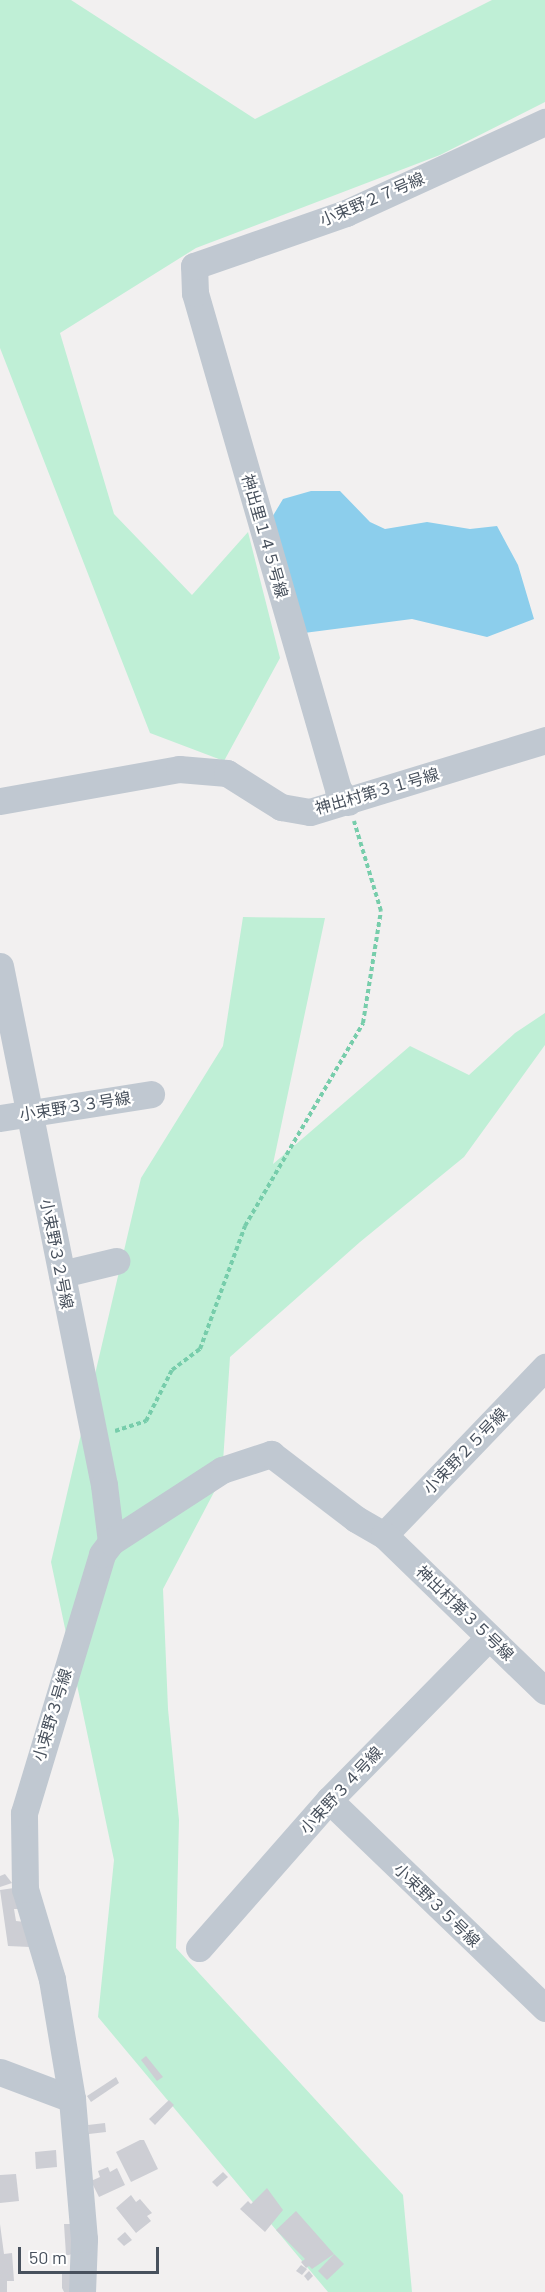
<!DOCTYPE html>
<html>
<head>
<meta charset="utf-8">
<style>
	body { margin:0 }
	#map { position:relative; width:545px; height:2292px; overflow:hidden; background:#f2f0f0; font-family:Barlow,"Noto Sans JP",sans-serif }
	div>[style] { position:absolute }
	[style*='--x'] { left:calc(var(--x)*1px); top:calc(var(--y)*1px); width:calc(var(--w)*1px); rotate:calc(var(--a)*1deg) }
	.green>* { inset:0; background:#bfefd6 }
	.water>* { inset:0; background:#8cceec }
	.building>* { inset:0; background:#cdced4 }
	.path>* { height:4px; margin-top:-2px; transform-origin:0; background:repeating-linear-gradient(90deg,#77cdab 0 4.5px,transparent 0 7.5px) }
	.minor>* { height:27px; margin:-13.5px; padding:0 13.5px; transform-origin:13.5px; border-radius:13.5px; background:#c0c8d1 }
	span { translate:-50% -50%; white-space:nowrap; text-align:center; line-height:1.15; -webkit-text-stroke:4.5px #fff; paint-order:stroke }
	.street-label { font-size:16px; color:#48515d }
	.scale { position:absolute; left:18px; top:2247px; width:141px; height:27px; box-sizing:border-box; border:3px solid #48515d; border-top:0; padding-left:8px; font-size:18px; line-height:21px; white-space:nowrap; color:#48515d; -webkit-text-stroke:4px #fff; paint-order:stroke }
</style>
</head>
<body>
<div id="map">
	<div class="green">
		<i style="clip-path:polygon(0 0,71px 0,255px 119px,492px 0,545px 0,545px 102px,440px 155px,196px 248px,60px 333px,114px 514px,192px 595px,248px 532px,280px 658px,224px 761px,150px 733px,0 348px)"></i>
		<i style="clip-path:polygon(243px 917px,325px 918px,273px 1164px,410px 1046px,469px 1075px,515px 1033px,545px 1013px,545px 1045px,464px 1157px,360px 1242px,230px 1357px,222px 1477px,163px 1589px,168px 1709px,179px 1820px,176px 1948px,403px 2195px,412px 2292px,328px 2292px,98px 2017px,114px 1860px,51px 1562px,141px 1178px,223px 1046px)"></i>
	</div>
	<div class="water">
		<i style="clip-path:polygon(311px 491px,340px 491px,370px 522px,385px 529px,427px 522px,470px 529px,497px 526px,518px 565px,534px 619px,487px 637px,412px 619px,304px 633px,268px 524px,283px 499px)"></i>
	</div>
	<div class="building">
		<i style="clip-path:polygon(5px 1874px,12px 1883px,0 1887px,0 1876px)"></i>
		<i style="clip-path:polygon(14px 1888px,20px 1909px,14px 1909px,16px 1921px,25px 1922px,30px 1947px,8px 1946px,0 1890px)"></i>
		<i style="clip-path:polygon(146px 2056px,163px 2077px,157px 2081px,141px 2060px)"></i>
		<i style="clip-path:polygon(116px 2077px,119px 2083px,91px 2102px,87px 2096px)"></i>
		<i style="clip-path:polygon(169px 2100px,174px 2105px,155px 2125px,149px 2119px)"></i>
		<i style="clip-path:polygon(105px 2123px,106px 2132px,89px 2134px,88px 2125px)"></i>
		<i style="clip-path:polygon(140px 2140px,144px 2140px,158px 2169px,131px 2182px,116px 2152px)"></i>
		<i style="clip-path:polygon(56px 2150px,57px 2167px,36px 2169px,35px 2152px)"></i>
		<i style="clip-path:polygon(108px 2167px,110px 2172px,117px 2168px,125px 2185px,99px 2197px,91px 2181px,100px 2177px,98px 2171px)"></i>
		<i style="clip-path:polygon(223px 2172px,228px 2177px,217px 2187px,212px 2182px)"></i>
		<i style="clip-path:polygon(16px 2174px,19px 2201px,0 2203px,0 2175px)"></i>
		<i style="clip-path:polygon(267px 2188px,283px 2210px,265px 2232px,240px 2209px,248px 2201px,251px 2204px)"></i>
		<i style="clip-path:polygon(131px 2195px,136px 2202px,140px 2199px,152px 2213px,147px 2216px,151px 2221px,136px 2233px,116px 2208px)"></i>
		<i style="clip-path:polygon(296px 2211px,334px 2254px,312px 2269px,309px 2266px,306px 2268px,301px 2262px,305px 2259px,276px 2230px)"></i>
		<i style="clip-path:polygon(0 2224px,4px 2254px,12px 2253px,14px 2281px,7px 2281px,7px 2292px,0 2292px)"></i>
		<i style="clip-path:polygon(64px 2224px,75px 2224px,76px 2252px,69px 2255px,66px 2255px)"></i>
		<i style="clip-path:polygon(125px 2232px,132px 2240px,124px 2246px,117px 2239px)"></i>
		<i style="clip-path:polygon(334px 2254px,344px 2264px,327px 2280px,318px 2271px)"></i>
		<i style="clip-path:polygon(301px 2265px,307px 2269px,302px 2275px,296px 2271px)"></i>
		<i style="clip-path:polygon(69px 2271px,75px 2292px,64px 2292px,62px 2288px,62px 2274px)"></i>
		<i style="clip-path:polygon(309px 2271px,313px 2276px,308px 2281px,304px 2276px)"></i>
	</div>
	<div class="path">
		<i style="--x:115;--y:1431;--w:33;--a:-18"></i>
		<i style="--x:146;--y:1421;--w:57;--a:-63"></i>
		<i style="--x:172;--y:1370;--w:35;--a:-37"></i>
		<i style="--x:200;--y:1349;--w:131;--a:-69.9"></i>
		<i style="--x:245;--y:1226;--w:235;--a:-59.8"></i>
		<i style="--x:363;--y:1023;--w:113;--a:-80.9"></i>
		<i style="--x:381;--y:911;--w:94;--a:-106.7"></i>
	</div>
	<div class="minor">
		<i style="--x:0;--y:801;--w:182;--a:-10.1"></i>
		<i style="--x:179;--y:769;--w:48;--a:4.8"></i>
		<i style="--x:227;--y:773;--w:64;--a:32.2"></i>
		<i style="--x:281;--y:807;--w:29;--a:10"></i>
		<i style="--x:310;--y:812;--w:246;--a:-17"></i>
		<i style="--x:348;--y:802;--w:16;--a:-128"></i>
		<i style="--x:338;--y:789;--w:516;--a:-106.08"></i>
		<i style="--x:195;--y:293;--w:27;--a:-92"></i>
		<i style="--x:194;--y:266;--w:161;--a:-19.2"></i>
		<i style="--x:346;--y:213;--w:219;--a:-24.6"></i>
		<i style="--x:0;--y:966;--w:529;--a:78.67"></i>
		<i style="--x:104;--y:1485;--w:57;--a:83"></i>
		<i style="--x:0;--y:1118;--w:153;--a:-9"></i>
		<i style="--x:62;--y:1274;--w:56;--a:-13.5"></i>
		<i style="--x:384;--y:1535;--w:233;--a:-46.2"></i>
		<i style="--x:329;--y:1800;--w:300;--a:43.9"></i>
		<i style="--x:199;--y:1948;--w:197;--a:-48.7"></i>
		<i style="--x:329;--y:1800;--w:228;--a:-45.5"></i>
		<i style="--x:0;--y:2072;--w:77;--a:20.6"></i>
		<i style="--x:82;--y:2292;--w:53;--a:-87.8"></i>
		<i style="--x:84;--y:2239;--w:141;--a:-94.9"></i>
		<i style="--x:72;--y:2099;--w:122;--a:-99.5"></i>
		<i style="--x:52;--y:1979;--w:94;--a:-106.7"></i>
		<i style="--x:25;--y:1889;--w:76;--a:-90.8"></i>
		<i style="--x:24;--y:1813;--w:270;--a:-73.2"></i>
		<i style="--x:102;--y:1554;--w:15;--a:-53"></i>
		<i style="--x:111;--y:1542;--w:132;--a:-33"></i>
		<i style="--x:222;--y:1470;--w:52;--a:-18.1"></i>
		<i style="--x:271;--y:1454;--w:107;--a:37.4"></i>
		<i style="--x:356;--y:1519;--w:32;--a:30"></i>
		<i style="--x:384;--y:1535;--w:224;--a:44.1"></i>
	</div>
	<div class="street-label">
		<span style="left:372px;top:199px;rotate:-23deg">小束野２７号線</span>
		<span style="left:265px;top:536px;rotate:74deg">神出里１４５号線</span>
		<span style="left:377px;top:791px;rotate:-16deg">神出村第３１号線</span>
		<span style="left:75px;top:1106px;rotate:-9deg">小束野３３号線</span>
		<span style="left:57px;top:1254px;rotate:79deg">小束野３２号線</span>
		<span style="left:465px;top:1451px;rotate:-46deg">小束野２５号線</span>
		<span style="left:465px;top:1613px;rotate:44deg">神出村第３５号線</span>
		<span style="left:52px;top:1715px;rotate:-73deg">小束野３号線</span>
		<span style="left:341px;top:1790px;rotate:-47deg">小束野３４号線</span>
		<span style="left:437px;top:1905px;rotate:44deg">小束野３５号線</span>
	</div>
	<div class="scale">50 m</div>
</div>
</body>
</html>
